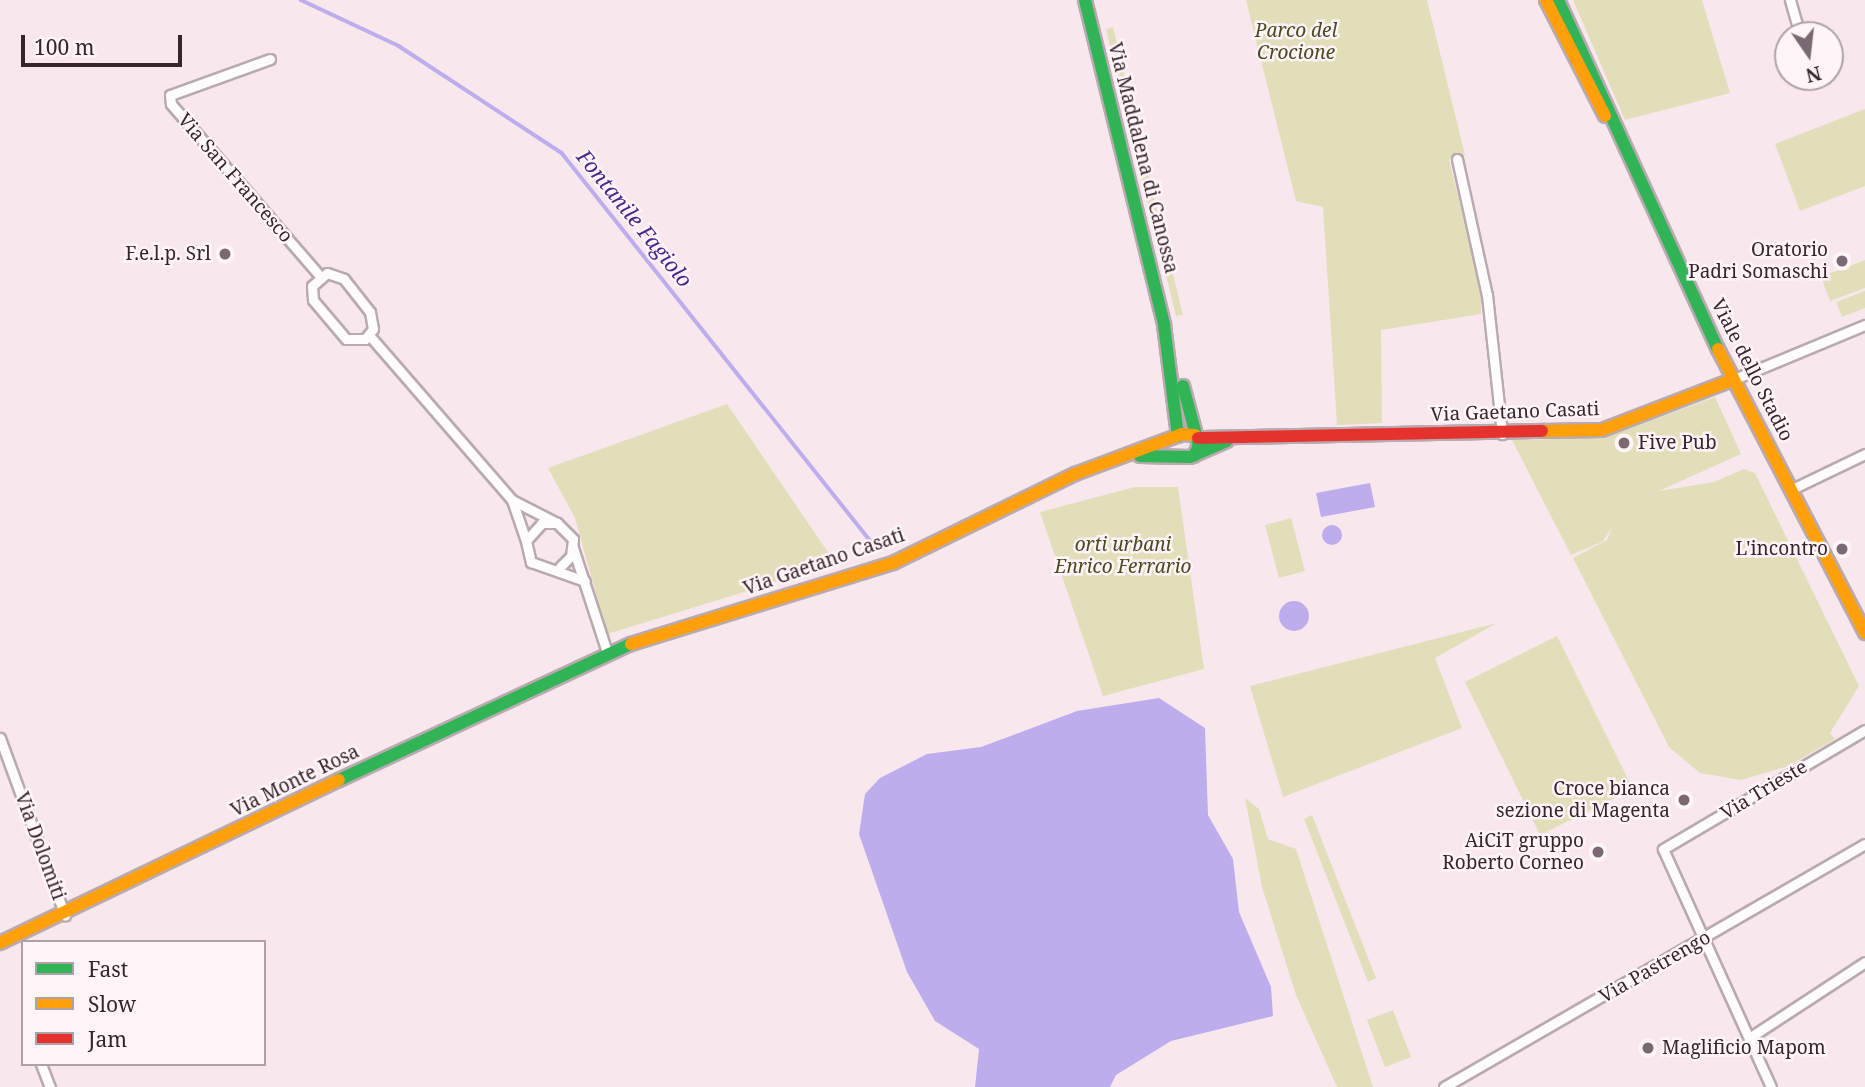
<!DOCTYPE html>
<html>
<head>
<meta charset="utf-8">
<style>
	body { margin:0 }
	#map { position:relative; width:1865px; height:1087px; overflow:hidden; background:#f8e8ee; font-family:"Noto Serif",serif }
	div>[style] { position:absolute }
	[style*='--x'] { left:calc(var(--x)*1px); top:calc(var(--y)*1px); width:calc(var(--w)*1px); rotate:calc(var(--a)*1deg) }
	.green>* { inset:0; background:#e3deba }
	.water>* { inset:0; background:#bdadec }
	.round { border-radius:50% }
	.stream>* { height:3.5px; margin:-1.75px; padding:0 1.75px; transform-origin:1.75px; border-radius:1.75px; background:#bdadec }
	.roads { filter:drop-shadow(2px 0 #b9aab0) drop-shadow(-2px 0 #b9aab0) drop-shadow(0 2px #b9aab0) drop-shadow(0 -2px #b9aab0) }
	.street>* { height:9px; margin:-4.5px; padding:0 4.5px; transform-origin:4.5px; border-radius:4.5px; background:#fefcfc }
	.fast>* { height:12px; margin:-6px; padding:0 6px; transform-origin:6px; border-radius:6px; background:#30b455 }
	.slow>* { height:12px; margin:-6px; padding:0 6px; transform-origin:6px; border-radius:6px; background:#ff9f0a }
	.jam>* { height:12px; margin:-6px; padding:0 6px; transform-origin:6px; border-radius:6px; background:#e5322d }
	.dots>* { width:19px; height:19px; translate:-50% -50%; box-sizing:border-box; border:4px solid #fff5f9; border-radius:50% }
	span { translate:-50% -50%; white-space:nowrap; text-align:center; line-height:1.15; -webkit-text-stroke:5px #fff5f9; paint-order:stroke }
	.park-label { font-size:19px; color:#494a20; font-style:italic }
	.street-label { font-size:19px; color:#36252c }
	.poi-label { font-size:19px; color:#36252c }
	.right { translate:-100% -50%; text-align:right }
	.left { translate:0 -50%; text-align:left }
	.water-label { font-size:21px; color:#46278b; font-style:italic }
	.legend { position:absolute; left:21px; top:940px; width:245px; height:126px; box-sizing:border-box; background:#fff5f9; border:2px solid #afa2a7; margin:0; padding:9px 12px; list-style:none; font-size:21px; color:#36252c }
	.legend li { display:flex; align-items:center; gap:14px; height:35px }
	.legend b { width:35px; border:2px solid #afa2a7 }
	.north { position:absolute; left:1774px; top:21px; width:70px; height:70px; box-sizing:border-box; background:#fff5f9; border:2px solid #afa2a7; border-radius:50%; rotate:166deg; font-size:19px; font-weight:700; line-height:28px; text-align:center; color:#36252c }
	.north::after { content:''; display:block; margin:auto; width:24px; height:32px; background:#7a6970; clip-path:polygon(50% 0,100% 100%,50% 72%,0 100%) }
	.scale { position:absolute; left:21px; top:35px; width:161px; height:32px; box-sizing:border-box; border:4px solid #36252c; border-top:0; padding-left:9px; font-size:21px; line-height:24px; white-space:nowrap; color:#36252c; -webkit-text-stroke:5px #fff5f9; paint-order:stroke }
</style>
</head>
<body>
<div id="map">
	<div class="green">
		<i style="clip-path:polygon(1246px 0,1427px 0,1465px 155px,1449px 160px,1481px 286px,1481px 314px,1381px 330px,1382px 423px,1337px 425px,1323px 207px,1296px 201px)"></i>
		<i style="clip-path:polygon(1573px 0,1702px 0,1730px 93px,1625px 120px)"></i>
		<i style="clip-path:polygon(1113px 27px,1131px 103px,1124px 105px,1106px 29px)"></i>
		<i style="clip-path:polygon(1865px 109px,1865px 186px,1800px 211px,1775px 144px)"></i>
		<i style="clip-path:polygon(1135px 120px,1159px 218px,1152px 220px,1129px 122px)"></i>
		<i style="clip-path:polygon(1163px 233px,1183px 315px,1176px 316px,1156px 234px)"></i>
		<i style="clip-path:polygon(1865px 260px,1865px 288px,1830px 301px,1821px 277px)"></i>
		<i style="clip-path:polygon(1865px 291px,1865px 308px,1842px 317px,1836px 302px)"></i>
		<i style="clip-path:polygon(1715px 397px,1741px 454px,1659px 491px,1714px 482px,1744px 469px,1755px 473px,1859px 686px,1830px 733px,1835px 739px,1788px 766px,1741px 780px,1700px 773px,1669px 747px,1573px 558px,1607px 540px,1612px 528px,1602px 542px,1571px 555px,1512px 440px,1603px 438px)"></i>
		<i style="clip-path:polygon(727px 404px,836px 564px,607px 634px,575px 518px,548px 468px)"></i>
		<i style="clip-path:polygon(1135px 487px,1178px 487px,1204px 669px,1103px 696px,1040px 512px)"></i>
		<i style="clip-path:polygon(1291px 518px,1305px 571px,1279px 578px,1265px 525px)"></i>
		<i style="clip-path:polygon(1497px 623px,1435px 658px,1462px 728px,1283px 797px,1250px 686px)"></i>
		<i style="clip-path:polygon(1557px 636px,1633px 789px,1540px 835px,1465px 682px)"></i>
		<i style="clip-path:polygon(1245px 798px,1259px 809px,1268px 839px,1296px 849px,1373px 1087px,1337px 1087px,1296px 995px,1262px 887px)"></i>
		<i style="clip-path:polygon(1312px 815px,1376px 978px,1368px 982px,1304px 819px)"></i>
		<i style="clip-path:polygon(1393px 1010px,1411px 1057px,1385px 1067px,1367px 1020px)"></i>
	</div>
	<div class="water">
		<i style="clip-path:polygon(1370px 483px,1375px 507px,1321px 517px,1316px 493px)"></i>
		<i class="round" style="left:1322px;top:525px;width:20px;height:20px"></i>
		<i class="round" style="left:1279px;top:601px;width:30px;height:30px"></i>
		<i style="clip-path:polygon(1159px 698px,1205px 728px,1208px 815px,1233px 859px,1239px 912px,1271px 987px,1273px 1016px,1171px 1041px,1116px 1075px,1110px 1087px,975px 1087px,979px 1049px,935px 1021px,907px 972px,859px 834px,865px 794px,880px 778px,927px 754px,981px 747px,1077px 711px)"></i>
	</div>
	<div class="stream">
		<i style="--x:301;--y:0;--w:108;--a:25.1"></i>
		<i style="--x:399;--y:46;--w:195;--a:33.3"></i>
		<i style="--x:562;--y:153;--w:497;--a:51.5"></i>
	</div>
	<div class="roads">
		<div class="street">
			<i style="--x:1790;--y:0;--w:36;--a:74"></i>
			<i style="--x:270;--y:59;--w:106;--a:160.2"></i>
			<i style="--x:170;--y:95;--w:9;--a:84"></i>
			<i style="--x:171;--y:104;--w:228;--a:49.1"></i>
			<i style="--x:1457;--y:159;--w:139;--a:77.6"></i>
			<i style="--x:1487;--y:295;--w:140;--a:83.8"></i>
			<i style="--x:327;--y:273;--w:18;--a:19"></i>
			<i style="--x:344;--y:279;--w:42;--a:51.8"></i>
			<i style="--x:370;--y:312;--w:17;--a:80"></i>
			<i style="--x:373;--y:329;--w:13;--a:129"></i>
			<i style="--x:365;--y:339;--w:19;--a:180"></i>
			<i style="--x:346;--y:339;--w:51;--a:-130.2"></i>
			<i style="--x:313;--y:300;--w:14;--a:-94"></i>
			<i style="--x:312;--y:286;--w:20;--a:-41"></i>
			<i style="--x:369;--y:335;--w:218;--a:49.1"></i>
			<i style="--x:512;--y:500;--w:51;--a:27.1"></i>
			<i style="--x:1732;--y:380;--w:144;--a:-22.5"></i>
			<i style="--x:1792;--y:489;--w:81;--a:-25.6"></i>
			<i style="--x:512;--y:500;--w:43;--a:71.1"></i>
			<i style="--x:573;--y:548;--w:109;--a:71.9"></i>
			<i style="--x:560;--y:567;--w:16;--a:-45"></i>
			<i style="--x:571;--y:556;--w:17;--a:-83"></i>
			<i style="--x:573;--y:539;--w:23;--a:-135"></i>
			<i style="--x:557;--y:523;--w:15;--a:180"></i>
			<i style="--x:542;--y:523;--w:24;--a:132"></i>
			<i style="--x:526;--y:541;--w:22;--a:77"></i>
			<i style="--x:531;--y:562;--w:57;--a:19.4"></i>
			<i style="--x:0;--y:738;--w:189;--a:69.9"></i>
			<i style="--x:1749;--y:1038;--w:139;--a:-33.2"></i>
			<i style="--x:41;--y:1064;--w:25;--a:69"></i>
			<i style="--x:1444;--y:1087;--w:486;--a:-30"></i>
			<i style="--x:1771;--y:1087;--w:261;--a:-114.4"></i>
			<i style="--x:1663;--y:849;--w:234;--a:-30.5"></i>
		</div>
		<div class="fast">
			<i style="--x:1085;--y:0;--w:334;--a:76.3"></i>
			<i style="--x:1164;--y:325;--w:112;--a:82.8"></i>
			<i style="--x:1558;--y:0;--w:384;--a:65.4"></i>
			<i style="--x:1183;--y:386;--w:62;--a:75.1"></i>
			<i style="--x:1199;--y:446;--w:11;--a:117"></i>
			<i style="--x:1140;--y:456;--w:50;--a:1.1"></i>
			<i style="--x:1190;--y:457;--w:40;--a:-23.4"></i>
			<i style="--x:339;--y:780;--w:322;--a:-25"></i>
		</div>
		<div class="slow">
			<i style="--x:1546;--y:0;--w:130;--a:63"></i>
			<i style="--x:1718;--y:349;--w:320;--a:62.6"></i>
			<i style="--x:1542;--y:431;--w:60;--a:-1"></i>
			<i style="--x:1602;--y:430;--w:139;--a:-21"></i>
			<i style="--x:631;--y:644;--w:274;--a:-17.2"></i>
			<i style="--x:893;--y:563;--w:203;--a:-26.1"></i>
			<i style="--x:1075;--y:474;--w:114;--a:-20.5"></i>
			<i style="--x:1182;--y:434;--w:13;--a:4"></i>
			<i style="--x:0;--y:943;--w:376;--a:-25.7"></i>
		</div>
		<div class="jam">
			<i style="--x:1198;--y:438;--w:344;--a:-1.2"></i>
		</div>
	</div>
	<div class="dots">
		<i style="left:225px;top:254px;background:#7a6970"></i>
		<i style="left:1842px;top:261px;background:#7a6970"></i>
		<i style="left:1624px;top:443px;background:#7a6970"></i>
		<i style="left:1842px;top:549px;background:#7a6970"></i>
		<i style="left:1684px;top:800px;background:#7a6970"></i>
		<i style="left:1598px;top:852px;background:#7a6970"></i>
		<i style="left:1648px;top:1048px;background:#7a6970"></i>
	</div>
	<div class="park-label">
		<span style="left:1296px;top:42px">Parco del<br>Crocione</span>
		<span style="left:1123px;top:556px">orti urbani<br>Enrico Ferrario</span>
	</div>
	<div class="street-label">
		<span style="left:1143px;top:158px;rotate:76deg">Via Maddalena di Canossa</span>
		<span style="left:235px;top:178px;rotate:49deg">Via San Francesco</span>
		<span style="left:1752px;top:370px;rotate:63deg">Viale dello Stadio</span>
		<span style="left:1515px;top:412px;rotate:-2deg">Via Gaetano Casati</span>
		<span style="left:824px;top:562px;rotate:-19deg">Via Gaetano Casati</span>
		<span style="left:295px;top:781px;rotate:-26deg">Via Monte Rosa</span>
		<span style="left:1764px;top:790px;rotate:-31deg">Via Trieste</span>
		<span style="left:40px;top:846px;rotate:70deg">Via Dolomiti</span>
		<span style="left:1655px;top:967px;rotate:-30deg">Via Pastrengo</span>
	</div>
	<div class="poi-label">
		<span class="right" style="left:1828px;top:261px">Oratorio<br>Padri Somaschi</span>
		<span class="right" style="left:211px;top:254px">F.e.l.p. Srl</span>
		<span class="left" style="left:1638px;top:443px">Five Pub</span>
		<span class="right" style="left:1828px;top:549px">L'incontro</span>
		<span class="right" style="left:1670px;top:800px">Croce bianca<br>sezione di Magenta</span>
		<span class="right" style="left:1584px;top:852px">AiCiT gruppo<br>Roberto Corneo</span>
		<span class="left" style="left:1662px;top:1048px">Maglificio Mapom</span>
	</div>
	<div class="water-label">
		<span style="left:635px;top:218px;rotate:51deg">Fontanile Fagiolo</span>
	</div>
	<ul class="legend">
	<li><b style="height:9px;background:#30b455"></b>Fast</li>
	<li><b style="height:9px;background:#ff9f0a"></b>Slow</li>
	<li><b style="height:9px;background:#e5322d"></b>Jam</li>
	</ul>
	<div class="north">N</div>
	<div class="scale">100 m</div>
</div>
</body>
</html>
